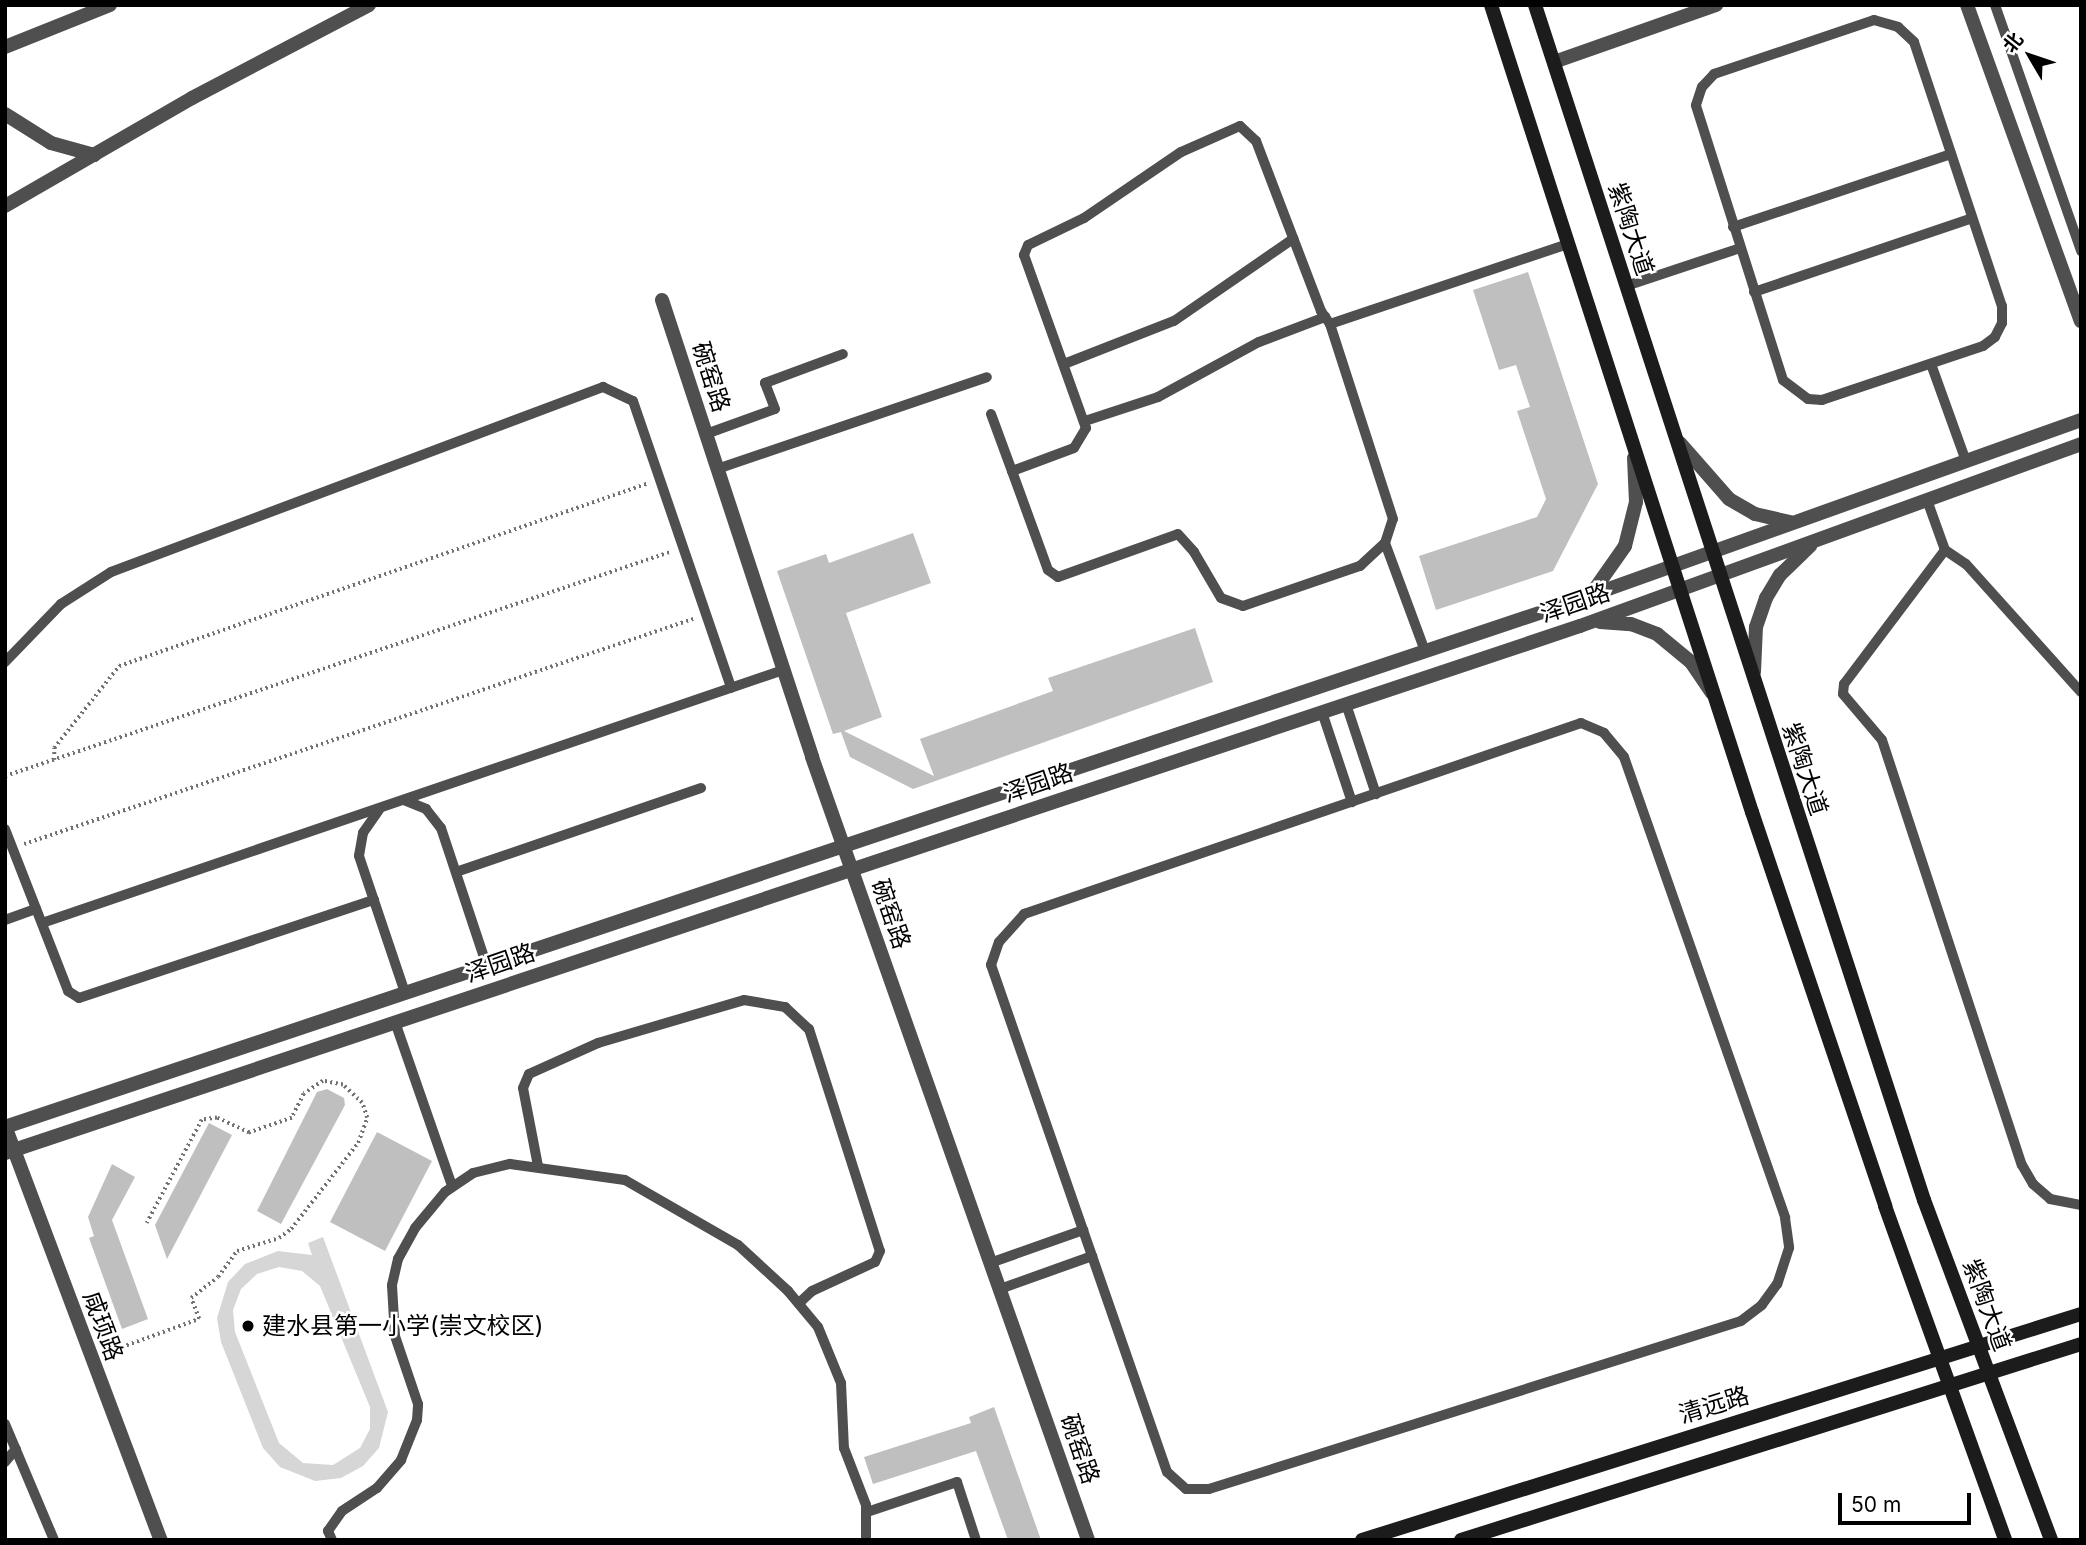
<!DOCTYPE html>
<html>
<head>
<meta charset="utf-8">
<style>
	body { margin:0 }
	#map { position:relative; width:2086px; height:1545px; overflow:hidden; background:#fff; font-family:Inter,"Noto Sans SC",sans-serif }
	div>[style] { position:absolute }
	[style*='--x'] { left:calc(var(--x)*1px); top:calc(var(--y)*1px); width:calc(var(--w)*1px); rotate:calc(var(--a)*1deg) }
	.green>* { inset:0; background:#d6d6d6 }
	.building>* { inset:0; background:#bfbfbf }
	.path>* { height:3.5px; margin-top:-1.75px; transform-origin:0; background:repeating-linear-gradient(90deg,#717171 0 2px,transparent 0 5.5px) }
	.service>* { height:10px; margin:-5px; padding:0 5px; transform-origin:5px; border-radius:5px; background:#4f4f4f }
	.minor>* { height:14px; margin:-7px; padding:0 7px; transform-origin:7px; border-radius:7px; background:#4f4f4f }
	.tertiary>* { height:14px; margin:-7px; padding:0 7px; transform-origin:7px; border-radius:7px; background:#4f4f4f }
	.secondary>* { height:14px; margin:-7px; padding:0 7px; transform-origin:7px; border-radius:7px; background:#1c1c1c }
	.dots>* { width:19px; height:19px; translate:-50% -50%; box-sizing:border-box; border:4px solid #fff; border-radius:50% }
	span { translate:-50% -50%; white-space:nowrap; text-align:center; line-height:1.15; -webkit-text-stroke:5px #fff; paint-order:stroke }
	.street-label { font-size:24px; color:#000 }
	.poi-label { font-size:24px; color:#000 }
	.left { translate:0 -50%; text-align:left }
	.frame { position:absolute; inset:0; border:7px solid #000; pointer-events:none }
	.north { position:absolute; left:1995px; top:21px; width:70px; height:70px; -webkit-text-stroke:5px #fff; paint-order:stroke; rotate:309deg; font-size:19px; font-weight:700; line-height:28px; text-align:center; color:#000 }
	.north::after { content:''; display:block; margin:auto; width:24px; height:32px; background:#000; clip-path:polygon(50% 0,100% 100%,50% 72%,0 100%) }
	.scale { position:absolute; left:1838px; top:1493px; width:133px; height:32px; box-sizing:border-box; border:4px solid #000; border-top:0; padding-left:9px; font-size:21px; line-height:24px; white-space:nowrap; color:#000; -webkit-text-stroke:5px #fff; paint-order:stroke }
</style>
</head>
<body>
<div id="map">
	<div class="green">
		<i style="clip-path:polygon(evenodd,323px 1237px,388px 1412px,379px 1448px,363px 1466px,341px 1478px,315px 1481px,280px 1467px,263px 1448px,221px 1342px,217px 1318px,228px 1282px,245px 1264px,278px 1251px,312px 1255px,308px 1243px,323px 1237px,279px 1267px,302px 1271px,320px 1286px,370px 1407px,370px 1429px,360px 1448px,333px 1465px,303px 1463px,279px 1443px,235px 1332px,233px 1310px,241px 1289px,257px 1274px,279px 1267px)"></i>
	</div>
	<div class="building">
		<i style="clip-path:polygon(1528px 272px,1598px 484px,1553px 571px,1436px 610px,1419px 556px,1537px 517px,1546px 499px,1517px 411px,1530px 407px,1516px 365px,1499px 370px,1473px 290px)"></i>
		<i style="clip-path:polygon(913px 533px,931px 583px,846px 613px,882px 717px,844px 731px,934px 776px,920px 739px,1053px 691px,1048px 678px,1195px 628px,1213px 682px,913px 789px,850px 757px,841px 732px,833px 734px,777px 571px,826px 554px,829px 563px)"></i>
		<i style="clip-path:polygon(327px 1089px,344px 1098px,345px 1105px,281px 1224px,257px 1211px,317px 1092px)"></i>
		<i style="clip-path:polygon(209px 1123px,232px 1135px,167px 1259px,155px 1225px)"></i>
		<i style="clip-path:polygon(377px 1132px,432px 1161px,385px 1251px,330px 1222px)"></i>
		<i style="clip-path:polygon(112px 1164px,135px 1177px,112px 1220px,148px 1319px,122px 1329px,89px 1238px,94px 1236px,88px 1217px)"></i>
		<i style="clip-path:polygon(994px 1407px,1041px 1540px,1008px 1540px,976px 1451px,873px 1484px,864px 1457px,971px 1423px,969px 1417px)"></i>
	</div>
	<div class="path">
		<i style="--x:54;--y:760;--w:12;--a:-90"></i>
		<i style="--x:54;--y:748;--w:105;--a:-51.6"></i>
		<i style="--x:119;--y:666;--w:561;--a:-19.05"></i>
		<i style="--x:5;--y:776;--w:702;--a:-18.62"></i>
		<i style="--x:24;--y:844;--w:706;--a:-18.59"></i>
		<i style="--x:106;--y:1353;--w:99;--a:-20.1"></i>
		<i style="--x:199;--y:1319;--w:22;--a:-111"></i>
		<i style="--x:191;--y:1298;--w:34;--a:-38"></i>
		<i style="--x:218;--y:1277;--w:32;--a:-54"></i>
		<i style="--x:237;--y:1251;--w:44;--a:-17.2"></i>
		<i style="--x:279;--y:1238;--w:15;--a:-37"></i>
		<i style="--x:291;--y:1229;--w:109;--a:-52.1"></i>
		<i style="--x:358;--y:1143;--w:27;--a:-70"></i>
		<i style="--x:367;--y:1118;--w:16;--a:-108"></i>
		<i style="--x:362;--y:1103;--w:26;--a:-137"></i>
		<i style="--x:343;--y:1085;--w:20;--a:-169"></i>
		<i style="--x:323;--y:1081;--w:23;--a:146"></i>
		<i style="--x:304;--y:1094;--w:27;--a:117"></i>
		<i style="--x:292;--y:1118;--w:46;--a:160.8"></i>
		<i style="--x:249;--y:1133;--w:35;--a:-155"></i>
		<i style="--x:217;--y:1118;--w:15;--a:172"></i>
		<i style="--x:202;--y:1120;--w:117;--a:118.1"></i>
	</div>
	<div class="service">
		<i style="--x:1995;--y:5;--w:261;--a:70.7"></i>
		<i style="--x:1874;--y:20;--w:25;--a:16"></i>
		<i style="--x:1898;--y:27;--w:22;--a:43"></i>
		<i style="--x:1914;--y:42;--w:278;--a:71.6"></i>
		<i style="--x:2002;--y:306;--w:17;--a:90"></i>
		<i style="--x:2002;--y:323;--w:16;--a:117"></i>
		<i style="--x:1995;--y:337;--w:15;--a:143"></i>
		<i style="--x:1983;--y:346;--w:170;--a:161.5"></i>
		<i style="--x:1822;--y:400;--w:14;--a:-176"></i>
		<i style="--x:1808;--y:399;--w:31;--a:-143"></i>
		<i style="--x:1783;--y:380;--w:288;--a:-107.6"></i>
		<i style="--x:1696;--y:105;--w:19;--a:-72"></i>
		<i style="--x:1702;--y:87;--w:18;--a:-47"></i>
		<i style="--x:1714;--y:74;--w:169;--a:-18.6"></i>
		<i style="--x:1733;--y:227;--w:230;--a:-18.5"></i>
		<i style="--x:1626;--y:286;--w:120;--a:-18.4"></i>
		<i style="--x:1754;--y:292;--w:230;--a:-18.7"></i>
		<i style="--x:1330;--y:324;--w:251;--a:-18.6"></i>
		<i style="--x:1064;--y:364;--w:118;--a:-21.4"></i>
		<i style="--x:1174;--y:321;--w:145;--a:-34.6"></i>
		<i style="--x:1931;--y:364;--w:103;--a:70.2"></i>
		<i style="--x:991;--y:414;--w:61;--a:69.8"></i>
		<i style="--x:1012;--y:471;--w:105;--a:70"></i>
		<i style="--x:1048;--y:570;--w:12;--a:35"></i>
		<i style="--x:1058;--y:577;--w:127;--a:-19.7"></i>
		<i style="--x:1178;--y:534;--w:24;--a:48"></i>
		<i style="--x:1194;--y:552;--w:53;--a:59.6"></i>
		<i style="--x:1221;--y:598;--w:23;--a:20"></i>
		<i style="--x:1243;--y:606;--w:124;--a:-18.9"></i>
		<i style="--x:1360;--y:566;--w:34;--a:-43"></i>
		<i style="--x:1385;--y:543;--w:25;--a:-72"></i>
		<i style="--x:1393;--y:519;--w:205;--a:-107.9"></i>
		<i style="--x:1330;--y:324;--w:16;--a:-125"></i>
		<i style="--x:1321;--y:311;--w:182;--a:-110.9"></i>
		<i style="--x:1256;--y:141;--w:22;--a:-137"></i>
		<i style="--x:1240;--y:126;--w:64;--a:156.2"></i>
		<i style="--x:1181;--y:152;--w:117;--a:145.8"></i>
		<i style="--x:1084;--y:218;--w:62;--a:154.3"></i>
		<i style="--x:1028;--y:245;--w:11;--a:112"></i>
		<i style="--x:1024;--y:255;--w:184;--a:70.3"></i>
		<i style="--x:1086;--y:428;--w:23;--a:121"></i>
		<i style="--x:1074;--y:448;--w:66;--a:159.6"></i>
		<i style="--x:1085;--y:421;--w:77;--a:-18.2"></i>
		<i style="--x:1158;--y:397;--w:115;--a:-28.6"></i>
		<i style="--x:1259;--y:342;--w:71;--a:-20.7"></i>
		<i style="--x:706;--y:434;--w:73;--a:-19.9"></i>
		<i style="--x:775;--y:409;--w:28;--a:-111"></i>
		<i style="--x:765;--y:383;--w:83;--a:-20.4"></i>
		<i style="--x:717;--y:469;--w:285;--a:-18.8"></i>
		<i style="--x:1927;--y:500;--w:53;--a:70.2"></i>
		<i style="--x:1945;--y:550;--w:168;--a:127"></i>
		<i style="--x:1844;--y:684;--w:10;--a:96"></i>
		<i style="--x:1843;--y:694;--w:60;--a:49.7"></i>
		<i style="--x:1882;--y:740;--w:447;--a:71.8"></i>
		<i style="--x:2022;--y:1165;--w:22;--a:60"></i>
		<i style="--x:2033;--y:1184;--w:23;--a:41"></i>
		<i style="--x:2050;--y:1199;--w:32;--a:11"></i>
		<i style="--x:1385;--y:543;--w:115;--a:69.7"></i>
		<i style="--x:1945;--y:550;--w:25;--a:34"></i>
		<i style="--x:1966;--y:564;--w:172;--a:48.1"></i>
		<i style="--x:5;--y:662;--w:81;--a:-46"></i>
		<i style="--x:61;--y:604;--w:59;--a:-32.6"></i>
		<i style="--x:111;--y:572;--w:526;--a:-20.61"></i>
		<i style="--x:603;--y:387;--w:33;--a:25"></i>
		<i style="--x:633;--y:401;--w:303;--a:71.1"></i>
		<i style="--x:1346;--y:704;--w:95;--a:71.6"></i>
		<i style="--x:1322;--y:712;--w:95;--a:71.6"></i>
		<i style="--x:1581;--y:723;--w:25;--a:23"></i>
		<i style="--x:1604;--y:733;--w:31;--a:50"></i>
		<i style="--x:1624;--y:757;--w:488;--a:70.7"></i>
		<i style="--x:1785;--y:1218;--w:30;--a:82"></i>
		<i style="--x:1789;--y:1248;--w:38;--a:108"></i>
		<i style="--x:1777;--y:1284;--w:26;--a:126"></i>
		<i style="--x:1762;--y:1305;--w:26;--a:143"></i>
		<i style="--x:1741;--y:1321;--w:558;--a:162.47"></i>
		<i style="--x:1209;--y:1489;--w:23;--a:180"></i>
		<i style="--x:1186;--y:1489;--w:25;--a:-138"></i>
		<i style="--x:1167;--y:1472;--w:537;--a:-109.14"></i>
		<i style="--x:991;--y:965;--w:24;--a:-71"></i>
		<i style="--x:999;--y:942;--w:38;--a:-48"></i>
		<i style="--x:1024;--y:914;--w:589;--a:-18.93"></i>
		<i style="--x:404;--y:800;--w:24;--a:22"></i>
		<i style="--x:426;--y:809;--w:24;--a:52"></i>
		<i style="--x:441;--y:828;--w:145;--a:71.6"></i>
		<i style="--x:379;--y:810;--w:28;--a:125"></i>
		<i style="--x:363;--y:833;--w:23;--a:100"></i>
		<i style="--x:359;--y:856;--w:145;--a:71.4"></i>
		<i style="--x:5;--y:829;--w:174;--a:68.7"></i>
		<i style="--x:68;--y:991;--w:13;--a:32"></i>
		<i style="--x:79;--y:998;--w:311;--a:-18.4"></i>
		<i style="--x:456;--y:872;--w:259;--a:-18.9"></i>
		<i style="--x:5;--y:920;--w:33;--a:-20"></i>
		<i style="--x:45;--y:922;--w:780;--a:-18.85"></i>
		<i style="--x:395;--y:1022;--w:174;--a:70.8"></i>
		<i style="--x:538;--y:1166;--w:79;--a:-100.9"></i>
		<i style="--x:523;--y:1088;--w:15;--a:-67"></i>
		<i style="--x:529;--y:1074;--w:76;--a:-24.2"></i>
		<i style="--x:598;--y:1043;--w:152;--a:-16.4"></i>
		<i style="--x:744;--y:1000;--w:42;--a:9.7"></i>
		<i style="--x:785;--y:1007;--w:33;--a:43"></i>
		<i style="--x:809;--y:1029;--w:233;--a:72.3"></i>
		<i style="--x:880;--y:1251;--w:12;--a:114"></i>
		<i style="--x:875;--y:1262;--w:69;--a:155.3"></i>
		<i style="--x:812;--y:1291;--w:18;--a:137"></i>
		<i style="--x:990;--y:1263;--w:99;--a:-19.5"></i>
		<i style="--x:1000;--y:1289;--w:98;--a:-19.7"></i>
		<i style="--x:5;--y:1424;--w:126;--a:67.1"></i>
		<i style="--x:5;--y:1462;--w:17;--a:-50"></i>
		<i style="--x:867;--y:1512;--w:95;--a:-18.4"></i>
		<i style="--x:957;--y:1482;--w:61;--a:71.9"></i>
		<i style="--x:332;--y:1540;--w:10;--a:-114"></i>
		<i style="--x:328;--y:1531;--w:24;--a:-55"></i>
		<i style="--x:342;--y:1511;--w:42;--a:-33.3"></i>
		<i style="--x:377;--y:1488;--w:37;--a:-49"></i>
		<i style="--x:401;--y:1460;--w:43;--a:-68.2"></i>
		<i style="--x:417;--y:1420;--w:16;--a:-86"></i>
		<i style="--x:418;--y:1404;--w:72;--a:-108.7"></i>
		<i style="--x:395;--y:1336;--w:51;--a:-93.4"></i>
		<i style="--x:392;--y:1285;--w:27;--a:-77"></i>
		<i style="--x:398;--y:1259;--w:35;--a:-61"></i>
		<i style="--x:415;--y:1228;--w:47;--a:-50.2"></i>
		<i style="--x:445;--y:1192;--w:34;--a:-34"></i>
		<i style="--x:473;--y:1173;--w:38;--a:-14"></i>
		<i style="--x:510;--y:1164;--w:116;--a:7.9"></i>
		<i style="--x:625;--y:1180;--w:130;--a:29.9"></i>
		<i style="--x:738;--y:1245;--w:68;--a:42.6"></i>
		<i style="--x:788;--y:1291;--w:47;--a:50.2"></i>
		<i style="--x:818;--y:1327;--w:61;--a:67.7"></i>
		<i style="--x:841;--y:1383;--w:65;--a:87.4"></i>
		<i style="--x:844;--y:1448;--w:61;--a:68.9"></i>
		<i style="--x:866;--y:1505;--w:35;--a:90"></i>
	</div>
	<div class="minor">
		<i style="--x:1967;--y:5;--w:336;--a:70.2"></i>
		<i style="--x:5;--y:47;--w:113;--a:-21.8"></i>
		<i style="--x:1554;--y:62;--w:172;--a:-19.4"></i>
		<i style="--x:5;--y:114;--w:54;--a:32.2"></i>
		<i style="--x:51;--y:143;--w:45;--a:15.6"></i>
		<i style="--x:5;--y:1126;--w:442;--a:69.4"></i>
	</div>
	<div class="tertiary">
		<i style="--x:5;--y:206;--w:216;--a:-30"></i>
		<i style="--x:192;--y:98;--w:200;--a:-27.7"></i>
		<i style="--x:662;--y:300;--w:481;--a:71.8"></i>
		<i style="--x:812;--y:757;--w:830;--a:70.58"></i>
		<i style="--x:1680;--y:443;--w:74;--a:48.8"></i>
		<i style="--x:1729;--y:499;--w:30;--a:30"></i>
		<i style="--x:1755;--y:514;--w:36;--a:13"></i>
		<i style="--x:1592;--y:593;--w:57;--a:-54.9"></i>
		<i style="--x:1625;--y:546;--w:45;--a:-76"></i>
		<i style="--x:1636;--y:502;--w:44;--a:-92.6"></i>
		<i style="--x:1600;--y:622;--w:31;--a:4"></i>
		<i style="--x:1631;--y:624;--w:28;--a:21"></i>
		<i style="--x:1657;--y:634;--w:44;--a:39.5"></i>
		<i style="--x:1691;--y:662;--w:37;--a:56"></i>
		<i style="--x:1754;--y:672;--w:45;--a:-87.5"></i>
		<i style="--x:1756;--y:627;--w:31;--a:-71"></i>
		<i style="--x:1766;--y:598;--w:27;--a:-59"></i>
		<i style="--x:1780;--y:575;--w:42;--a:-44"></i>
		<i style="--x:5;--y:1127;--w:1653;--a:-18.52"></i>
		<i style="--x:1572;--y:602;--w:541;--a:-19.68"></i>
		<i style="--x:5;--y:1153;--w:1661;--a:-18.5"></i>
		<i style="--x:1580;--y:626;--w:533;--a:-19.96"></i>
	</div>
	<div class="secondary">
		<i style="--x:1491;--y:5;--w:848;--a:72.08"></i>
		<i style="--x:1752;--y:812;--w:416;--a:71.3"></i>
		<i style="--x:1885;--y:1206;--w:355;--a:70.2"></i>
		<i style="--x:1535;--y:5;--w:1257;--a:71.97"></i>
		<i style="--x:1924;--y:1200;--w:363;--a:69.5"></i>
		<i style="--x:1362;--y:1540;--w:754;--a:-17.45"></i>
		<i style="--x:1461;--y:1540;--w:650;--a:-17.54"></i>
	</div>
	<div class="dots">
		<i style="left:248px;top:1326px;background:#000"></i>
	</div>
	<div class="street-label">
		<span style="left:1631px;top:229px;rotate:72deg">紫陶大道</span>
		<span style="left:711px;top:377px;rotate:72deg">碗窑路</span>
		<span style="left:1575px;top:603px;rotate:-19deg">泽园路</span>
		<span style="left:1805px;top:769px;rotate:72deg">紫陶大道</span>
		<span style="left:1038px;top:783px;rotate:-19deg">泽园路</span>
		<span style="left:891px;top:914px;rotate:71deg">碗窑路</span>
		<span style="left:500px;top:963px;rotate:-19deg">泽园路</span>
		<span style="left:1987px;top:1305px;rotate:70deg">紫陶大道</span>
		<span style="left:103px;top:1326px;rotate:70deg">咸顼路</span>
		<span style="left:1714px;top:1405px;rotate:-17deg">清远路</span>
		<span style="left:1080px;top:1449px;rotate:71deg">碗窑路</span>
	</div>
	<div class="poi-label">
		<span class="left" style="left:262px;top:1326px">建水县第一小学(崇文校区)</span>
	</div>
	<div class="frame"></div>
	<div class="north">北</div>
	<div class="scale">50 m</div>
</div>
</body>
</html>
